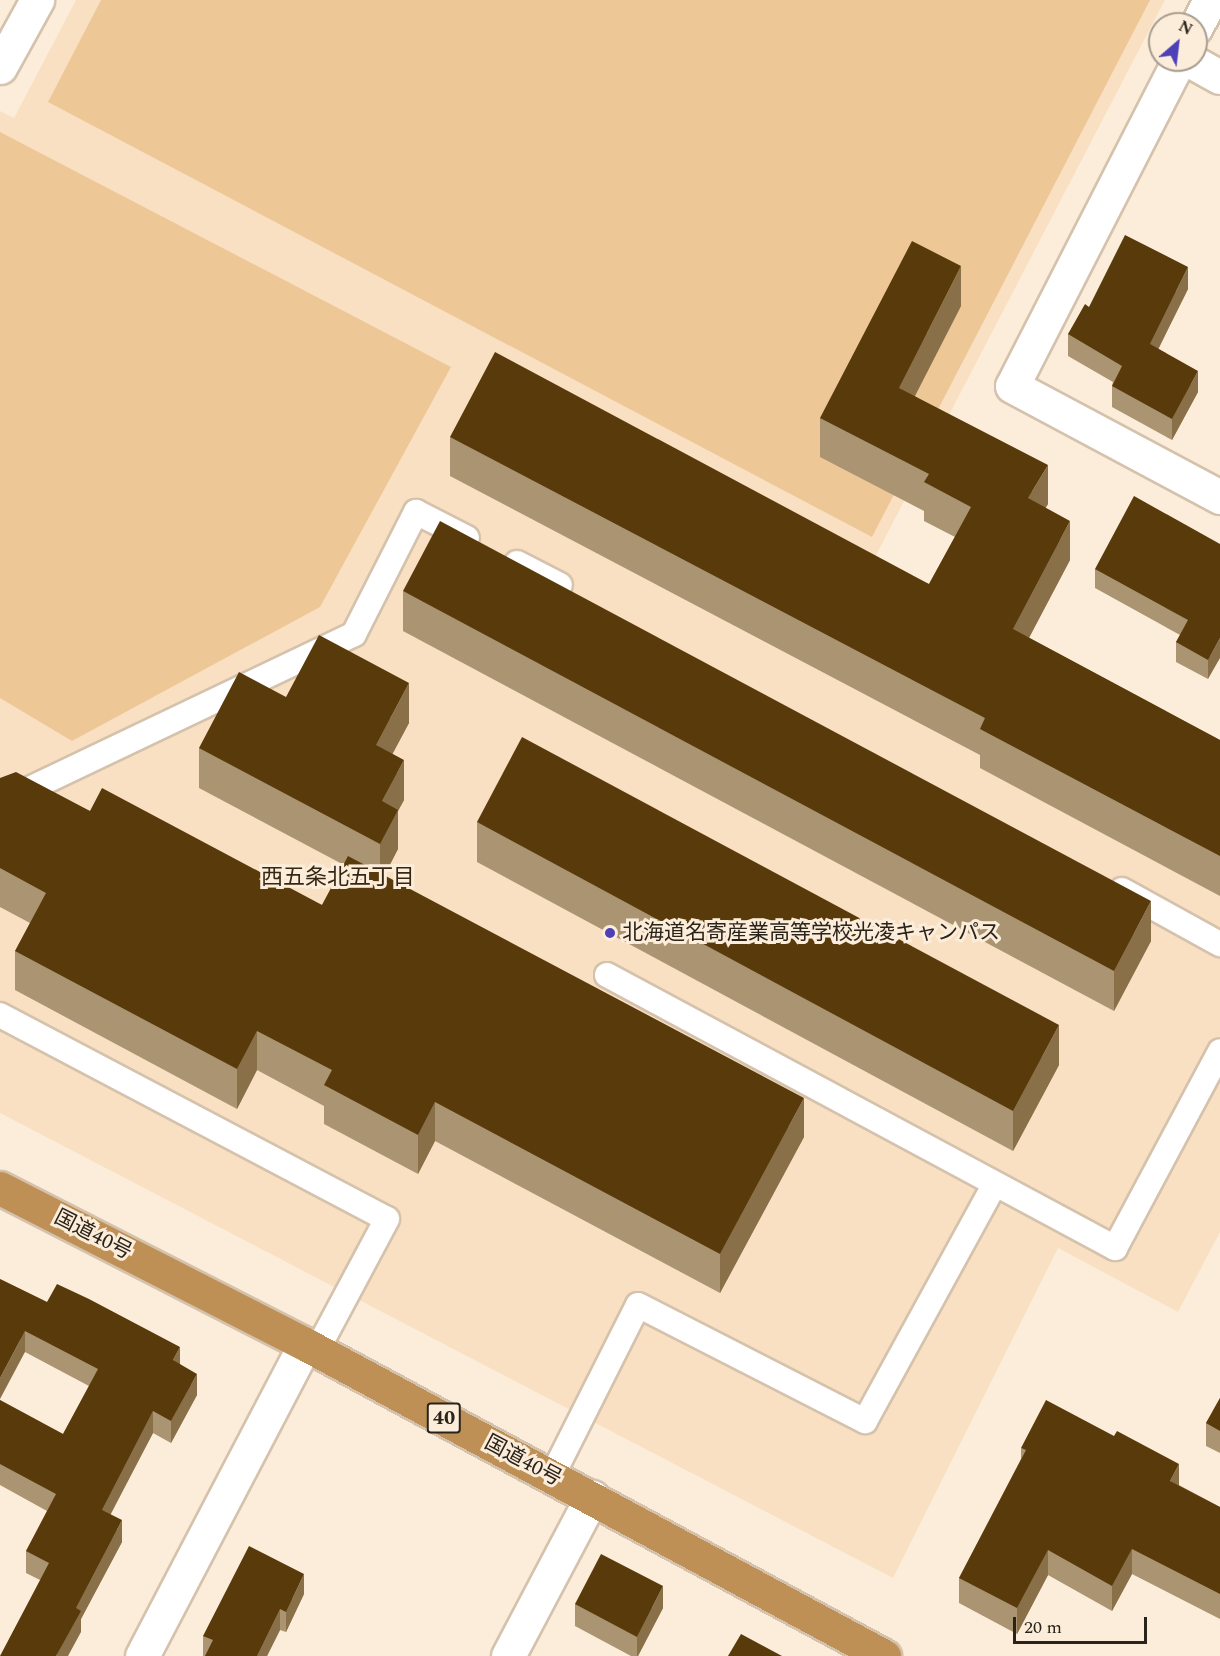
<!DOCTYPE html>
<html>
<head>
<meta charset="utf-8">
<style>
	body { margin:0 }
	#map { position:relative; width:1220px; height:1656px; overflow:hidden; background:#fcedda; font-family:Spectral,"Noto Sans JP",serif }
	div>[style] { position:absolute }
	[style*='--x'] { left:calc(var(--x)*1px); top:calc(var(--y)*1px); width:calc(var(--w)*1px); rotate:calc(var(--a)*1deg) }
	.built>* { inset:0; background:#f9e0c3 }
	.green>* { inset:0; background:#eec797 }
	.roads { filter:drop-shadow(2px 0 #d5c2ac) drop-shadow(-2px 0 #d5c2ac) drop-shadow(0 2px #d5c2ac) drop-shadow(0 -2px #d5c2ac) }
	.lane>* { height:24px; margin:-12px; padding:0 12px; transform-origin:12px; border-radius:12px; background:#fff }
	.street>* { height:33px; margin:-16.5px; padding:0 16.5px; transform-origin:16.5px; border-radius:16.5px; background:#fff }
	.secondary>* { height:33px; margin:-16.5px; padding:0 16.5px; transform-origin:16.5px; border-radius:16.5px; background:#fff }
	.highway>* { height:33px; margin:-16.5px; padding:0 16.5px; transform-origin:16.5px; border-radius:16.5px; background:#bf9055 }
	.wall>* { inset:0; background:#aa9472 }
	.shaded-wall>* { inset:0; background:#8a7049 }
	.building>* { inset:0; background:#593a0b }
	.dots>* { width:16px; height:16px; translate:-50% -50%; box-sizing:border-box; border:3px solid #fcedda; border-radius:50% }
	span { translate:-50% -50%; white-space:nowrap; text-align:center; line-height:1.15; -webkit-text-stroke:6px #fcedda; paint-order:stroke }
	.shield-label span { padding:2px 4px; background:#fcedda; border:2px solid; border-radius:4px; -webkit-text-stroke-width:0 }
	.shield-label { font-size:20px; color:#2a231a; font-weight:700 }
	.poi-label { font-size:21px; color:#2a231a }
	.left { translate:0 -50%; text-align:left }
	.street-label { font-size:21px; color:#2a231a }
	.neighbourhood-label { font-size:22px; color:#352714 }
	.north { position:absolute; left:1148px; top:12px; width:60px; height:60px; box-sizing:border-box; background:#fcedda; border:2px solid #a89c8d; border-radius:50%; rotate:28deg; font-size:16px; font-weight:700; line-height:24px; text-align:center; color:#2a231a }
	.north::after { content:''; display:block; margin:auto; width:21px; height:27px; background:#4e40b7; clip-path:polygon(50% 0,100% 100%,50% 72%,0 100%) }
	.scale { position:absolute; left:1013px; top:1617px; width:134px; height:27px; box-sizing:border-box; border:3px solid #2a231a; border-top:0; padding-left:8px; font-size:18px; line-height:21px; white-space:nowrap; color:#2a231a; -webkit-text-stroke:4px #fcedda; paint-order:stroke }
</style>
</head>
<body>
<div id="map">
	<div class="built">
		<i style="clip-path:polygon(76px 0,1165px 0,874px 559px,1220px 753px,1220px 1232px,1178px 1312px,1058px 1248px,893px 1578px,0 1113px,0 111px,14px 118px)"></i>
	</div>
	<div class="green">
		<i style="clip-path:polygon(101px 0,1150px 0,872px 537px,48px 102px)"></i>
		<i style="clip-path:polygon(0 132px,451px 367px,320px 607px,72px 741px,0 698px)"></i>
	</div>
	<div class="roads">
		<div class="lane">
			<i style="--x:517;--y:563;--w:48;--a:27.1"></i>
			<i style="--x:0;--y:803;--w:392;--a:-25.5"></i>
			<i style="--x:354;--y:634;--w:137;--a:-63.1"></i>
			<i style="--x:416;--y:512;--w:57;--a:27"></i>
			<i style="--x:1122;--y:890;--w:112;--a:28.9"></i>
			<i style="--x:607;--y:975;--w:577;--a:28.25"></i>
			<i style="--x:1115;--y:1248;--w:223;--a:-61.9"></i>
			<i style="--x:0;--y:1015;--w:437;--a:27.8"></i>
			<i style="--x:387;--y:1219;--w:149;--a:118.1"></i>
			<i style="--x:552;--y:1476;--w:191;--a:-63.3"></i>
			<i style="--x:638;--y:1305;--w:255;--a:27.1"></i>
			<i style="--x:865;--y:1421;--w:270;--a:-61.3"></i>
		</div>
		<div class="street">
			<i style="--x:1196;--y:27;--w:30;--a:-63"></i>
			<i style="--x:1179;--y:60;--w:366;--a:117.1"></i>
			<i style="--x:1012;--y:386;--w:236;--a:28.1"></i>
			<i style="--x:1189;--y:60;--w:35;--a:29"></i>
			<i style="--x:0;--y:67;--w:77;--a:-61.1"></i>
			<i style="--x:508;--y:1656;--w:180;--a:-62.2"></i>
		</div>
		<div class="secondary">
			<i style="--x:142;--y:1656;--w:352;--a:-62.4"></i>
		</div>
		<div class="highway">
			<i style="--x:0;--y:1188;--w:343;--a:27.1"></i>
			<i style="--x:305;--y:1344;--w:658;--a:28.32"></i>
		</div>
	</div>
	<div class="wall">
		<i style="clip-path:polygon(1188px 289px,1158px 349px,1198px 392px,1172px 440px,1112px 407px,1112px 386px,1113px 382px,1068px 356px,1068px 334px,1089px 307px)"></i>
		<i style="clip-path:polygon(961px 306px,915px 396px,1048px 504px,1045px 508px,1070px 560px,1029px 638px,1220px 740px,1220px 896px,980px 768px,980px 755px,450px 476px,450px 437px,929px 584px,955px 537px,924px 521px,924px 511px,820px 457px,820px 418px)"></i>
		<i style="clip-path:polygon(1220px 544px,1208px 679px,1176px 662px,1176px 642px,1180px 635px,1095px 588px,1095px 569px)"></i>
		<i style="clip-path:polygon(403px 591px,1151px 941px,1114px 1011px,403px 631px)"></i>
		<i style="clip-path:polygon(286px 697px,409px 723px,392px 754px,404px 800px,398px 811px,398px 849px,384px 876px,804px 1137px,720px 1293px,435px 1141px,418px 1174px,324px 1124px,324px 1106px,257px 1070px,237px 1109px,15px 990px,15px 951px,30px 923px,0 907px,0 778px,90px 811px,322px 905px,344px 865px,199px 788px,199px 748px)"></i>
		<i style="clip-path:polygon(477px 822px,1059px 1065px,1013px 1151px,477px 862px)"></i>
		<i style="clip-path:polygon(0 1279px,47px 1302px,180px 1364px,197px 1395px,171px 1443px,153px 1433px,110px 1514px,122px 1542px,81px 1619px,81px 1632px,40px 1580px,26px 1573px,26px 1551px,47px 1511px,0 1485px,0 1400px,63px 1434px,89px 1386px,25px 1352px)"></i>
		<i style="clip-path:polygon(1220px 1398px,1220px 1453px,1206px 1446px,1206px 1423px)"></i>
		<i style="clip-path:polygon(1021px 1448px,1179px 1485px,1220px 1507px,1220px 1619px,1132px 1574px,1112px 1611px,1048px 1575px,1017px 1634px,959px 1603px,959px 1578px,1021px 1459px)"></i>
		<i style="clip-path:polygon(304px 1594px,286px 1632px,280px 1630px,267px 1656px,203px 1656px,203px 1636px)"></i>
		<i style="clip-path:polygon(575px 1604px,663px 1608px,638px 1656px,631px 1656px,575px 1626px)"></i>
	</div>
	<div class="shaded-wall">
		<i style="clip-path:polygon(961px 266px,961px 306px,899px 427px,899px 388px)"></i>
		<i style="clip-path:polygon(1188px 267px,1188px 289px,1150px 366px,1150px 344px)"></i>
		<i style="clip-path:polygon(1198px 371px,1198px 392px,1172px 440px,1172px 419px)"></i>
		<i style="clip-path:polygon(1048px 465px,1048px 504px,1028px 538px,1028px 498px)"></i>
		<i style="clip-path:polygon(1070px 521px,1070px 560px,1013px 668px,1013px 629px)"></i>
		<i style="clip-path:polygon(1220px 638px,1220px 658px,1208px 679px,1208px 660px)"></i>
		<i style="clip-path:polygon(409px 683px,409px 723px,376px 785px,376px 745px)"></i>
		<i style="clip-path:polygon(404px 760px,404px 800px,398px 811px,398px 849px,380px 884px,380px 844px,382px 801px)"></i>
		<i style="clip-path:polygon(1151px 901px,1151px 941px,1114px 1011px,1114px 971px)"></i>
		<i style="clip-path:polygon(1059px 1025px,1059px 1065px,1013px 1151px,1013px 1111px)"></i>
		<i style="clip-path:polygon(257px 1031px,257px 1070px,237px 1109px,237px 1069px)"></i>
		<i style="clip-path:polygon(804px 1098px,804px 1137px,720px 1293px,720px 1254px)"></i>
		<i style="clip-path:polygon(435px 1102px,435px 1141px,418px 1174px,418px 1135px)"></i>
		<i style="clip-path:polygon(25px 1331px,25px 1352px,0 1399px,0 1378px)"></i>
		<i style="clip-path:polygon(180px 1347px,180px 1368px,173px 1360px)"></i>
		<i style="clip-path:polygon(197px 1374px,197px 1395px,171px 1443px,171px 1421px)"></i>
		<i style="clip-path:polygon(153px 1411px,153px 1433px,102px 1531px,102px 1510px)"></i>
		<i style="clip-path:polygon(1179px 1464px,1179px 1489px,1170px 1481px)"></i>
		<i style="clip-path:polygon(122px 1520px,122px 1542px,81px 1619px,81px 1632px,68px 1656px,56px 1656px,76px 1608px)"></i>
		<i style="clip-path:polygon(1132px 1549px,1132px 1574px,1112px 1611px,1112px 1586px)"></i>
		<i style="clip-path:polygon(1048px 1550px,1048px 1575px,1017px 1634px,1017px 1608px)"></i>
		<i style="clip-path:polygon(304px 1574px,304px 1594px,286px 1632px,286px 1612px)"></i>
		<i style="clip-path:polygon(663px 1586px,663px 1608px,638px 1656px,637px 1656px,637px 1637px)"></i>
		<i style="clip-path:polygon(280px 1609px,280px 1630px,267px 1656px,257px 1656px)"></i>
	</div>
	<div class="building">
		<i style="clip-path:polygon(1125px 235px,1188px 267px,1150px 344px,1198px 371px,1172px 419px,1112px 386px,1122px 366px,1068px 334px,1085px 304px,1089px 307px)"></i>
		<i style="clip-path:polygon(912px 241px,961px 266px,899px 388px,1048px 465px,1028px 498px,1070px 521px,1013px 629px,1220px 740px,1220px 856px,980px 729px,985px 718px,450px 437px,495px 352px,929px 584px,971px 507px,924px 482px,929px 474px,820px 418px)"></i>
		<i style="clip-path:polygon(1134px 496px,1220px 544px,1220px 638px,1208px 660px,1176px 642px,1188px 620px,1095px 569px)"></i>
		<i style="clip-path:polygon(440px 521px,1151px 901px,1114px 971px,403px 591px)"></i>
		<i style="clip-path:polygon(319px 635px,409px 683px,376px 745px,404px 760px,382px 801px,398px 810px,380px 844px,199px 748px,239px 672px,286px 697px)"></i>
		<i style="clip-path:polygon(522px 737px,1059px 1025px,1013px 1111px,477px 822px)"></i>
		<i style="clip-path:polygon(16px 772px,90px 811px,102px 788px,322px 905px,348px 856px,804px 1098px,720px 1254px,435px 1102px,418px 1135px,324px 1085px,332px 1070px,257px 1031px,237px 1069px,15px 951px,46px 893px,0 868px,0 778px)"></i>
		<i style="clip-path:polygon(0 1279px,47px 1302px,57px 1284px,89px 1299px,180px 1347px,173px 1360px,197px 1374px,171px 1421px,153px 1411px,102px 1510px,122px 1520px,76px 1608px,81px 1611px,56px 1656px,0 1656px,49px 1563px,26px 1551px,56px 1494px,0 1464px,0 1400px,63px 1434px,98px 1369px,25px 1331px,0 1378px)"></i>
		<i style="clip-path:polygon(1220px 1398px,1220px 1431px,1206px 1423px)"></i>
		<i style="clip-path:polygon(1046px 1400px,1114px 1436px,1117px 1431px,1179px 1464px,1170px 1481px,1220px 1507px,1220px 1594px,1132px 1549px,1112px 1586px,1048px 1550px,1017px 1608px,959px 1578px,1026px 1450px,1021px 1448px)"></i>
		<i style="clip-path:polygon(249px 1546px,304px 1574px,286px 1612px,280px 1609px,257px 1656px,205px 1656px,213px 1640px,203px 1636px)"></i>
		<i style="clip-path:polygon(601px 1554px,663px 1586px,637px 1637px,575px 1604px)"></i>
		<i style="clip-path:polygon(741px 1634px,782px 1656px,728px 1656px)"></i>
	</div>
	<div class="dots">
		<i style="left:610px;top:933px;background:#4e40b7"></i>
	</div>
	<div class="shield-label">
		<span style="left:444px;top:1418px">40</span>
	</div>
	<div class="poi-label">
		<span class="left" style="left:622px;top:933px">北海道名寄産業高等学校光凌キャンパス</span>
	</div>
	<div class="street-label">
		<span style="left:93px;top:1235px;rotate:27deg">国道40号</span>
		<span style="left:523px;top:1461px;rotate:28deg">国道40号</span>
	</div>
	<div class="neighbourhood-label">
		<span style="left:338px;top:878px">西五条北五丁目</span>
	</div>
	<div class="north">N</div>
	<div class="scale">20 m</div>
</div>
</body>
</html>
